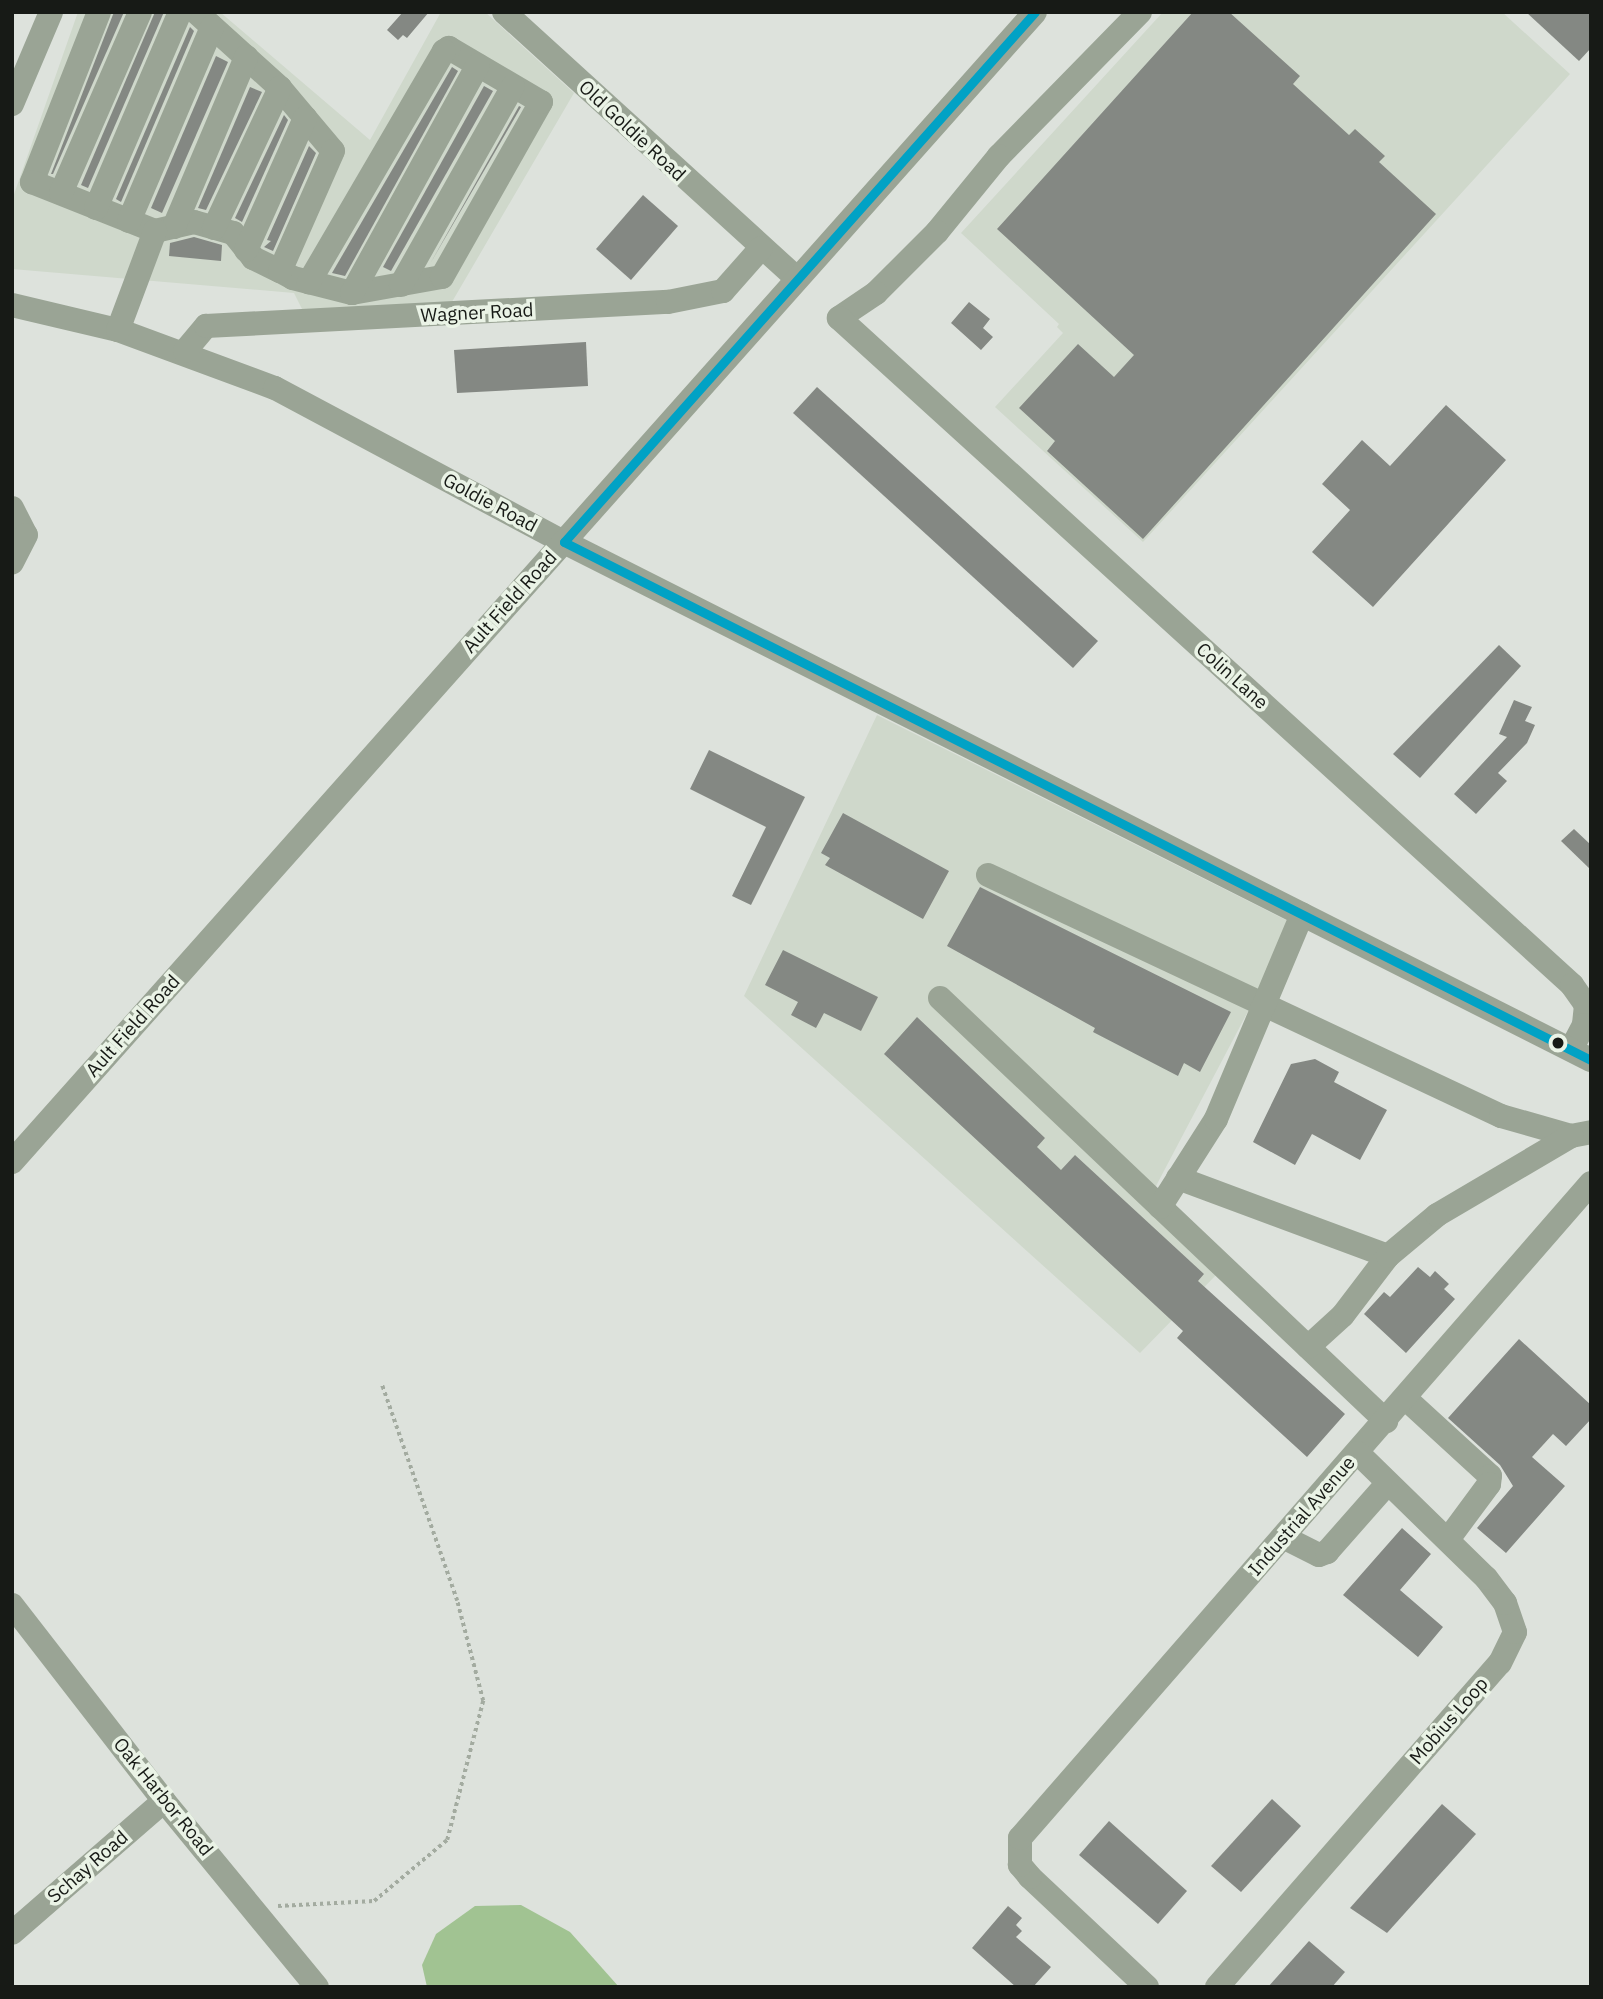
<!DOCTYPE html>
<html>
<head>
<meta charset="utf-8">
<style>
	body { margin:0 }
	#map { position:relative; width:1603px; height:1999px; overflow:hidden; background:#dde2dc; font-family:"IBM Plex Sans",sans-serif }
	div>[style] { position:absolute }
	[style*='--x'] { left:calc(var(--x)*1px); top:calc(var(--y)*1px); width:calc(var(--w)*1px); rotate:calc(var(--a)*1deg) }
	.built>* { inset:0; background:#cfd8cb }
	.water>* { inset:0; background:#a1c392 }
	.building>* { inset:0; background:#848883 }
	.path>* { height:3.5px; margin-top:-1.75px; transform-origin:0; background:repeating-linear-gradient(90deg,#a3aba0 0 3.5px,transparent 0 7px) }
	.minor>* { height:24px; margin:-12px; padding:0 12px; transform-origin:12px; border-radius:12px; background:#9aa495 }
	.bus-1>* { height:9px; margin:-4.5px; padding:0 4.5px; transform-origin:4.5px; border-radius:4.5px; background:#01a2c5 }
	.dots>* { width:19px; height:19px; translate:-50% -50%; box-sizing:border-box; border:4px solid #eaf3e6; border-radius:50% }
	span { translate:-50% -50%; white-space:nowrap; text-align:center; line-height:1.15; -webkit-text-stroke:7px #eaf3e6; paint-order:stroke }
	.street-label { font-size:19px; color:#171a16 }
	.frame { position:absolute; inset:0; border:14px solid #171a16; pointer-events:none }
</style>
</head>
<body>
<div id="map">
	<div class="built">
		<i style="clip-path:polygon(78px 12px,220px 12px,370px 140px,441px 12px,485px 12px,574px 93px,449px 307px,305px 315px,294px 293px,12px 269px,12px 200px)"></i>
		<i style="clip-path:polygon(1163px 12px,1502px 12px,1570px 74px,1143px 542px,995px 407px,1063px 333px,1057px 327px,1059px 324px,961px 233px)"></i>
		<i style="clip-path:polygon(877px 715px,1294px 924px,1146px 1205px,1218px 1273px,1140px 1353px,744px 996px)"></i>
	</div>
	<div class="water">
		<i style="clip-path:polygon(521px 1905px,570px 1932px,619px 1987px,427px 1987px,422px 1965px,436px 1934px,475px 1906px)"></i>
	</div>
	<div class="building">
		<i style="clip-path:polygon(114px 12px,124px 12px,53px 174px,51px 174px)"></i>
		<i style="clip-path:polygon(155px 12px,164px 12px,88px 188px,81px 185px)"></i>
		<i style="clip-path:polygon(403px 12px,429px 12px,407px 38px,403px 35px,398px 40px,387px 30px)"></i>
		<i style="clip-path:polygon(1193px 12px,1229px 12px,1300px 76px,1293px 84px,1349px 135px,1355px 129px,1385px 156px,1379px 162px,1436px 214px,1143px 539px,1047px 451px,1055px 441px,1019px 408px,1078px 344px,1114px 377px,1134px 355px,997px 229px)"></i>
		<i style="clip-path:polygon(1526px 12px,1591px 12px,1591px 48px,1579px 61px)"></i>
		<i style="clip-path:polygon(190px 27px,194px 31px,121px 202px,116px 199px)"></i>
		<i style="clip-path:polygon(216px 56px,228px 62px,162px 213px,151px 208px)"></i>
		<i style="clip-path:polygon(452px 67px,458px 71px,345px 276px,332px 273px)"></i>
		<i style="clip-path:polygon(484px 86px,493px 91px,391px 271px,383px 267px)"></i>
		<i style="clip-path:polygon(250px 87px,262px 92px,206px 210px,198px 208px)"></i>
		<i style="clip-path:polygon(519px 106px,521px 107px,430px 264px)"></i>
		<i style="clip-path:polygon(284px 115px,288px 120px,242px 222px,235px 218px)"></i>
		<i style="clip-path:polygon(309px 146px,316px 153px,273px 251px,264px 247px,271px 241px,267px 240px)"></i>
		<i style="clip-path:polygon(643px 195px,678px 226px,631px 280px,596px 249px)"></i>
		<i style="clip-path:polygon(194px 237px,222px 245px,221px 261px,169px 256px,170px 243px)"></i>
		<i style="clip-path:polygon(969px 302px,990px 319px,983px 328px,993px 337px,981px 350px,951px 323px)"></i>
		<i style="clip-path:polygon(586px 342px,588px 386px,457px 393px,454px 350px)"></i>
		<i style="clip-path:polygon(817px 387px,1098px 641px,1073px 668px,793px 413px)"></i>
		<i style="clip-path:polygon(1446px 405px,1506px 460px,1373px 607px,1312px 552px,1350px 510px,1322px 484px,1362px 440px,1390px 466px)"></i>
		<i style="clip-path:polygon(1499px 645px,1521px 666px,1420px 778px,1393px 754px)"></i>
		<i style="clip-path:polygon(1514px 700px,1532px 707px,1525px 721px,1535px 725px,1527px 743px,1498px 773px,1507px 781px,1476px 814px,1454px 794px,1507px 737px,1499px 734px)"></i>
		<i style="clip-path:polygon(709px 750px,805px 797px,751px 905px,732px 896px,766px 827px,690px 789px)"></i>
		<i style="clip-path:polygon(843px 813px,949px 871px,923px 919px,825px 865px,830px 858px,821px 853px)"></i>
		<i style="clip-path:polygon(1574px 829px,1591px 845px,1591px 870px,1561px 841px)"></i>
		<i style="clip-path:polygon(980px 887px,1231px 1012px,1200px 1072px,1184px 1063px,1178px 1076px,1093px 1032px,1095px 1028px,947px 946px)"></i>
		<i style="clip-path:polygon(783px 950px,878px 997px,861px 1031px,824px 1013px,816px 1028px,791px 1015px,798px 1002px,765px 985px)"></i>
		<i style="clip-path:polygon(917px 1017px,1045px 1138px,1037px 1147px,1061px 1170px,1075px 1155px,1204px 1274px,1198px 1281px,1345px 1414px,1307px 1457px,1177px 1338px,1183px 1331px,884px 1054px)"></i>
		<i style="clip-path:polygon(1315px 1059px,1339px 1072px,1334px 1082px,1387px 1110px,1360px 1160px,1312px 1134px,1295px 1165px,1253px 1142px,1291px 1064px)"></i>
		<i style="clip-path:polygon(1418px 1267px,1430px 1277px,1435px 1271px,1449px 1284px,1444px 1289px,1455px 1299px,1406px 1353px,1364px 1314px,1384px 1292px,1390px 1297px)"></i>
		<i style="clip-path:polygon(1519px 1339px,1591px 1405px,1591px 1419px,1566px 1446px,1553px 1434px,1532px 1457px,1565px 1486px,1506px 1553px,1477px 1528px,1513px 1486px,1500px 1465px,1448px 1418px)"></i>
		<i style="clip-path:polygon(1402px 1528px,1431px 1554px,1400px 1590px,1443px 1627px,1418px 1657px,1343px 1595px)"></i>
		<i style="clip-path:polygon(1272px 1799px,1301px 1826px,1241px 1892px,1211px 1866px)"></i>
		<i style="clip-path:polygon(1442px 1804px,1476px 1834px,1387px 1933px,1350px 1908px)"></i>
		<i style="clip-path:polygon(1109px 1821px,1187px 1891px,1158px 1924px,1079px 1855px)"></i>
		<i style="clip-path:polygon(1008px 1906px,1022px 1918px,1016px 1925px,1022px 1931px,1016px 1937px,1051px 1967px,1033px 1987px,1016px 1987px,972px 1948px)"></i>
		<i style="clip-path:polygon(1309px 1941px,1345px 1972px,1332px 1987px,1268px 1987px)"></i>
	</div>
	<div class="path">
		<i style="--x:278;--y:1906;--w:96;--a:-3"></i>
		<i style="--x:374;--y:1901;--w:95;--a:-39.9"></i>
		<i style="--x:447;--y:1840;--w:144;--a:-75.5"></i>
		<i style="--x:483;--y:1701;--w:103;--a:-104.6"></i>
		<i style="--x:457;--y:1601;--w:228;--a:-109.2"></i>
	</div>
	<div class="minor">
		<i style="--x:99;--y:12;--w:183;--a:111.5"></i>
		<i style="--x:32;--y:182;--w:132;--a:21.7"></i>
		<i style="--x:155;--y:231;--w:40;--a:-13"></i>
		<i style="--x:194;--y:222;--w:41;--a:15.8"></i>
		<i style="--x:233;--y:233;--w:32;--a:51"></i>
		<i style="--x:253;--y:258;--w:30;--a:26"></i>
		<i style="--x:280;--y:271;--w:15;--a:28"></i>
		<i style="--x:293;--y:278;--w:61;--a:14.3"></i>
		<i style="--x:352;--y:293;--w:91;--a:-10.1"></i>
		<i style="--x:442;--y:277;--w:201;--a:-60.5"></i>
		<i style="--x:541;--y:102;--w:107;--a:-149.6"></i>
		<i style="--x:449;--y:48;--w:6;--a:149"></i>
		<i style="--x:444;--y:51;--w:268;--a:120.3"></i>
		<i style="--x:196;--y:12;--w:113;--a:42.1"></i>
		<i style="--x:280;--y:88;--w:82;--a:49.9"></i>
		<i style="--x:333;--y:151;--w:131;--a:113.8"></i>
		<i style="--x:504;--y:12;--w:394;--a:42.3"></i>
		<i style="--x:1140;--y:12;--w:202;--a:134.4"></i>
		<i style="--x:999;--y:156;--w:98;--a:129.2"></i>
		<i style="--x:937;--y:232;--w:86;--a:135"></i>
		<i style="--x:876;--y:293;--w:45;--a:146"></i>
		<i style="--x:839;--y:318;--w:991;--a:42.3"></i>
		<i style="--x:1572;--y:985;--w:24;--a:55"></i>
		<i style="--x:1586;--y:1005;--w:20;--a:96"></i>
		<i style="--x:1584;--y:1025;--w:27;--a:118"></i>
		<i style="--x:12;--y:104;--w:100;--a:-67"></i>
		<i style="--x:61;--y:193;--w:197;--a:-66.4"></i>
		<i style="--x:96;--y:208;--w:213;--a:-66.8"></i>
		<i style="--x:129;--y:221;--w:211;--a:-66.8"></i>
		<i style="--x:174;--y:227;--w:185;--a:-67"></i>
		<i style="--x:214;--y:228;--w:155;--a:-64.8"></i>
		<i style="--x:246;--y:250;--w:145;--a:-65.9"></i>
		<i style="--x:401;--y:285;--w:228;--a:-60.6"></i>
		<i style="--x:352;--y:293;--w:260;--a:-61.1"></i>
		<i style="--x:12;--y:305;--w:109;--a:13.3"></i>
		<i style="--x:118;--y:330;--w:167;--a:20.3"></i>
		<i style="--x:275;--y:388;--w:327;--a:28.1"></i>
		<i style="--x:564;--y:542;--w:1150;--a:26.77"></i>
		<i style="--x:118;--y:330;--w:106;--a:-69.5"></i>
		<i style="--x:185;--y:351;--w:33;--a:-50"></i>
		<i style="--x:206;--y:326;--w:463;--a:-3"></i>
		<i style="--x:668;--y:302;--w:56;--a:-11.3"></i>
		<i style="--x:723;--y:291;--w:57;--a:-48.5"></i>
		<i style="--x:12;--y:508;--w:30;--a:63"></i>
		<i style="--x:26;--y:535;--w:31;--a:117"></i>
		<i style="--x:988;--y:875;--w:567;--a:25.16"></i>
		<i style="--x:1501;--y:1116;--w:73;--a:15.9"></i>
		<i style="--x:1571;--y:1136;--w:20;--a:-11"></i>
		<i style="--x:940;--y:998;--w:615;--a:43.48"></i>
		<i style="--x:12;--y:1162;--w:1539;--a:-48.34"></i>
		<i style="--x:1178;--y:1178;--w:224;--a:20.4"></i>
		<i style="--x:1160;--y:1207;--w:104;--a:-57.5"></i>
		<i style="--x:1216;--y:1119;--w:222;--a:-67.2"></i>
		<i style="--x:1308;--y:1347;--w:47;--a:-42.4"></i>
		<i style="--x:1343;--y:1315;--w:74;--a:-52.7"></i>
		<i style="--x:1388;--y:1256;--w:64;--a:-39.9"></i>
		<i style="--x:1437;--y:1215;--w:156;--a:-30.5"></i>
		<i style="--x:1405;--y:1398;--w:115;--a:42.5"></i>
		<i style="--x:1490;--y:1476;--w:8;--a:97"></i>
		<i style="--x:1489;--y:1484;--w:67;--a:126.5"></i>
		<i style="--x:1283;--y:1537;--w:40;--a:26.6"></i>
		<i style="--x:1319;--y:1555;--w:9;--a:-21"></i>
		<i style="--x:1327;--y:1552;--w:91;--a:-48.6"></i>
		<i style="--x:12;--y:1605;--w:248;--a:52.2"></i>
		<i style="--x:164;--y:1801;--w:241;--a:50.6"></i>
		<i style="--x:12;--y:1933;--w:201;--a:-41"></i>
		<i style="--x:1147;--y:1987;--w:161;--a:-136.8"></i>
		<i style="--x:1030;--y:1877;--w:16;--a:-130"></i>
		<i style="--x:1020;--y:1865;--w:27;--a:-90"></i>
		<i style="--x:1020;--y:1838;--w:869;--a:-48.92"></i>
		<i style="--x:1217;--y:1987;--w:430;--a:-48.9"></i>
		<i style="--x:1500;--y:1663;--w:34;--a:-64"></i>
		<i style="--x:1515;--y:1632;--w:31;--a:-109"></i>
		<i style="--x:1505;--y:1603;--w:31;--a:-127"></i>
		<i style="--x:1486;--y:1578;--w:179;--a:-135.7"></i>
	</div>
	<div class="bus-1">
		<i style="--x:564;--y:542;--w:1150;--a:26.77"></i>
		<i style="--x:564;--y:542;--w:709;--a:-48.37"></i>
	</div>
	<div class="dots">
		<i style="left:1558px;top:1043px;background:#171a16"></i>
	</div>
	<div class="street-label">
		<span style="left:632px;top:131px;rotate:43deg">Old Goldie Road</span>
		<span style="left:477px;top:313px;rotate:-3deg">Wagner Road</span>
		<span style="left:490px;top:503px;rotate:28deg">Goldie Road</span>
		<span style="left:510px;top:602px;rotate:-48deg">Ault Field Road</span>
		<span style="left:1232px;top:676px;rotate:42deg">Colin Lane</span>
		<span style="left:133px;top:1026px;rotate:-48deg">Ault Field Road</span>
		<span style="left:1302px;top:1516px;rotate:-49deg">Industrial Avenue</span>
		<span style="left:1449px;top:1721px;rotate:-49deg">Mobius Loop</span>
		<span style="left:163px;top:1797px;rotate:51deg">Oak Harbor Road</span>
		<span style="left:88px;top:1867px;rotate:-41deg">Schay Road</span>
	</div>
	<div class="frame"></div>
</div>
</body>
</html>
